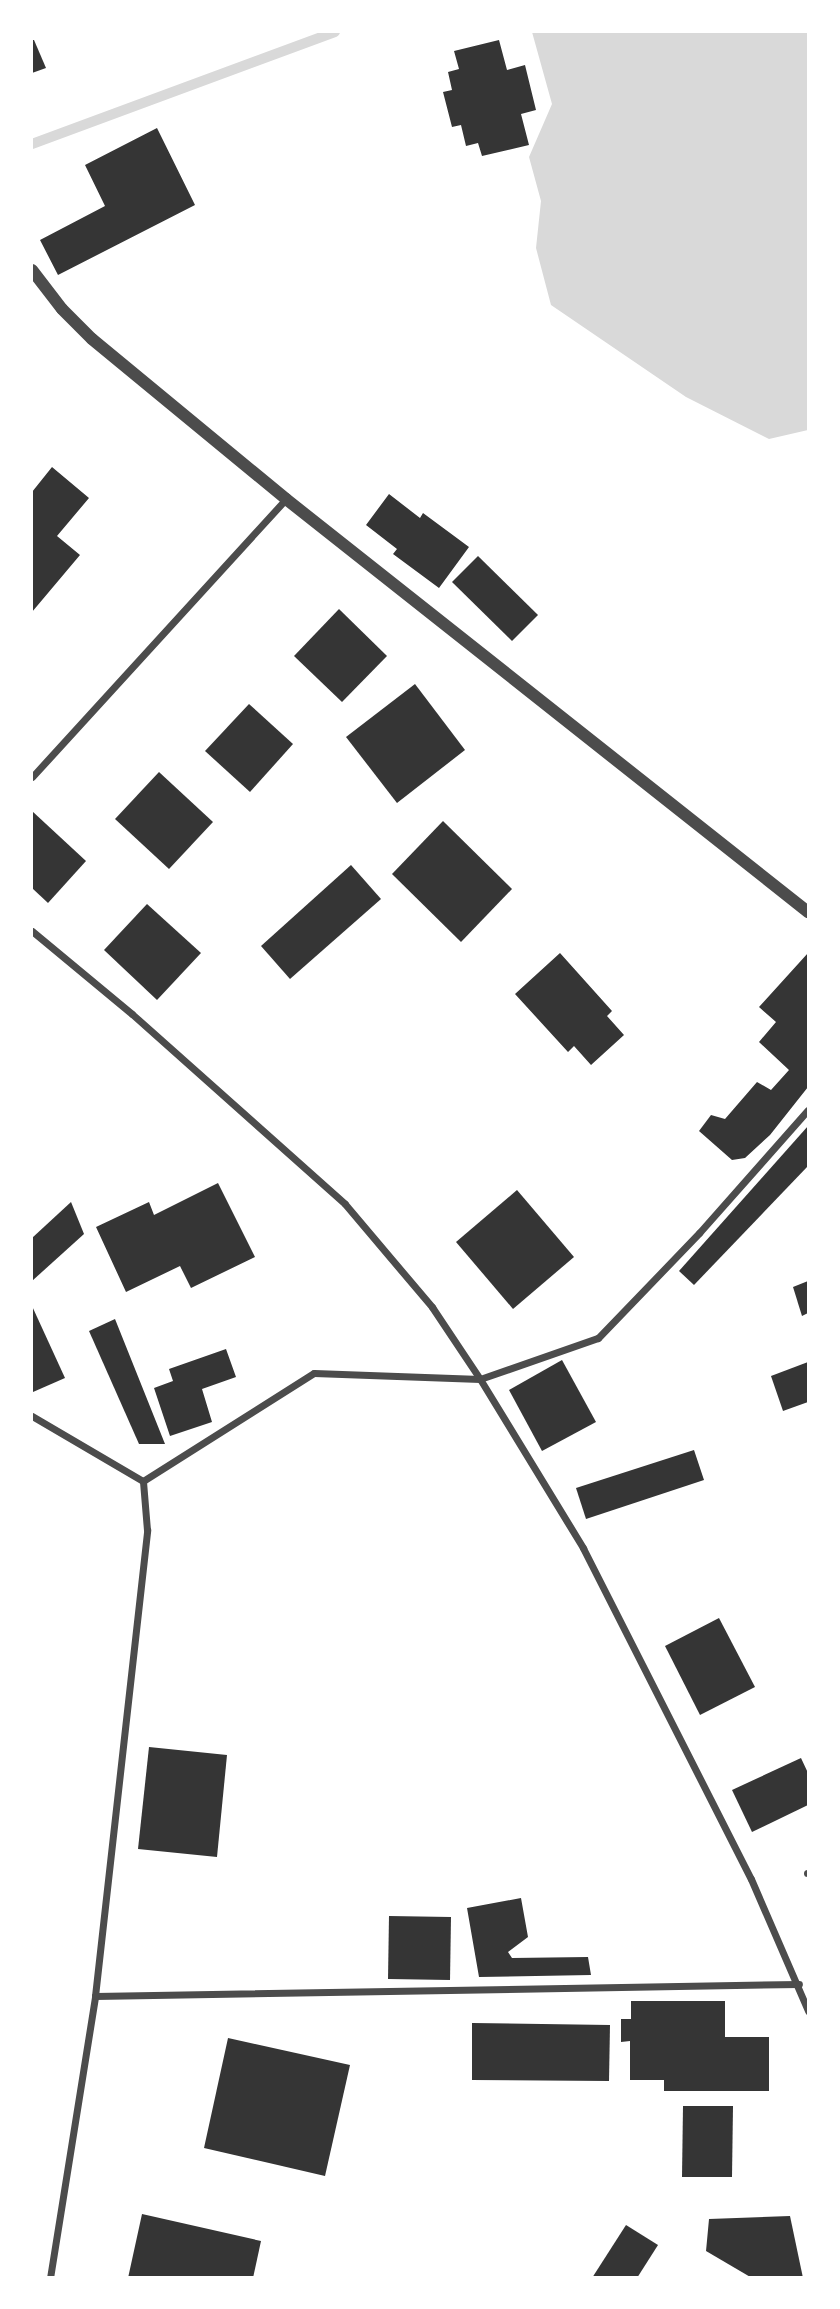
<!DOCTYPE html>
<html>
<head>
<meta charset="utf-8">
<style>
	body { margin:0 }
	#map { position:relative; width:840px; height:2309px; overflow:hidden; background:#fff; font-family:"Noto Sans",sans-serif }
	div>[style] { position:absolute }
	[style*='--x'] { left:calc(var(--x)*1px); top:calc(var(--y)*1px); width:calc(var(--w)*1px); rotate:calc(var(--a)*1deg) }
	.water>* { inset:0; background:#d9d9d9 }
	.stream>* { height:10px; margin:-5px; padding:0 5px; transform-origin:5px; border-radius:5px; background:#d9d9d9 }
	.building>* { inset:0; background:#353535 }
	.minor>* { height:7px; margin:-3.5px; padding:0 3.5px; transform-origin:3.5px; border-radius:3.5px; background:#4c4c4c }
	.tertiary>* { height:12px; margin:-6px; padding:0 6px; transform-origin:6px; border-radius:6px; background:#4c4c4c }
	span { translate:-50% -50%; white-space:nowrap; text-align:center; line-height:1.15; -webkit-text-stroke:7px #fff; paint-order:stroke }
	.frame { position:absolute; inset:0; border:33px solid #fff; pointer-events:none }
</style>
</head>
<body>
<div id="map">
	<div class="water">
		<i style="clip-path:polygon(532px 32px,808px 32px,808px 430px,769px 439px,686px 397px,551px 305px,536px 248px,541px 201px,529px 157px,552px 104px)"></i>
	</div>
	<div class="stream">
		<i style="--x:32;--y:144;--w:323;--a:-20.3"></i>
	</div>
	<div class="building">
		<i style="clip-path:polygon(32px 40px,34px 40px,46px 68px,32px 73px)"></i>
		<i style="clip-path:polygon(499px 40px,507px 70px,525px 65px,536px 110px,521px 114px,529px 145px,482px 156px,478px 143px,466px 146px,461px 125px,452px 127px,443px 92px,452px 90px,448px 72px,459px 69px,454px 51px)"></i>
		<i style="clip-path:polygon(157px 128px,195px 205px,58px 275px,40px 240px,105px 206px,85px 165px)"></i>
		<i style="clip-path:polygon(52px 467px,89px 498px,57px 536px,80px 555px,32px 612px,32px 492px)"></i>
		<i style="clip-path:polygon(389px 494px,420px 518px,423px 513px,469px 547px,439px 588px,393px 554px,397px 549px,366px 525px)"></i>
		<i style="clip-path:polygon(478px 556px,538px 615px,512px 641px,452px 582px)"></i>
		<i style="clip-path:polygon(339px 609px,387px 656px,342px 702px,294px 656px)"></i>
		<i style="clip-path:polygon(415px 684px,465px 750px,397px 803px,346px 737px)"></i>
		<i style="clip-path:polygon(249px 704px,293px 744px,250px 792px,205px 751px)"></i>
		<i style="clip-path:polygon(159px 772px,213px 822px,169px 869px,115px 819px)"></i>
		<i style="clip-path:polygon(32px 811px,86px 861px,48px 903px,32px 888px)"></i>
		<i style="clip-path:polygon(443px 821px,512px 889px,461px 942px,392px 874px)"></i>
		<i style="clip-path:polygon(351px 865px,381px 899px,290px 979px,261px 946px)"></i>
		<i style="clip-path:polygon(147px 904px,201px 953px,157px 1000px,104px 950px)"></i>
		<i style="clip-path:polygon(560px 953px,612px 1011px,607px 1016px,624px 1035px,591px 1065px,574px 1046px,568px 1052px,515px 994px)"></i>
		<i style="clip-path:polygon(808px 953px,808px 1087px,770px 1135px,745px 1158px,732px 1160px,699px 1131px,711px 1115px,725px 1119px,757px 1082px,771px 1090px,789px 1070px,759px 1042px,776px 1022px,759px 1007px)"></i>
		<i style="clip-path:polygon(808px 1126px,808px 1166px,694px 1285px,679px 1271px)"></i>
		<i style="clip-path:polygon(218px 1183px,255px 1257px,191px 1288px,180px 1266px,126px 1292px,96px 1227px,149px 1202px,154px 1215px)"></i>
		<i style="clip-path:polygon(517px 1190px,574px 1257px,513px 1309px,456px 1242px)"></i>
		<i style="clip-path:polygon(71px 1202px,84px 1234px,32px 1281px,32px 1238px)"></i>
		<i style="clip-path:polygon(808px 1281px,808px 1313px,802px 1316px,793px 1287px)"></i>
		<i style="clip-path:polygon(32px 1306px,65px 1378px,33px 1392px,32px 1389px)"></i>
		<i style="clip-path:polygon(115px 1319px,165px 1444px,139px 1444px,89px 1331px)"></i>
		<i style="clip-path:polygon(226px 1349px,236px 1377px,202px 1389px,212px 1422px,170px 1436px,154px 1388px,173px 1381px,169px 1369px)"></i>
		<i style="clip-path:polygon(562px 1360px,596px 1422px,542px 1451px,509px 1390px)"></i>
		<i style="clip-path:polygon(808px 1362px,808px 1402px,783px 1411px,771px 1376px)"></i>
		<i style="clip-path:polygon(694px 1450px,704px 1480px,586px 1519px,576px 1488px)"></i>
		<i style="clip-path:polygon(719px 1618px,755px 1687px,700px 1715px,665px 1646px)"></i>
		<i style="clip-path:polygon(149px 1747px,227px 1755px,217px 1857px,138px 1849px)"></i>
		<i style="clip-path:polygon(801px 1758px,808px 1773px,808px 1805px,752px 1832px,732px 1790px)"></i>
		<i style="clip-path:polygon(521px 1898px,528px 1937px,508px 1952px,512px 1958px,588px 1957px,591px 1975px,479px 1977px,467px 1908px)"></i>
		<i style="clip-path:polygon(389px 1916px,451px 1917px,450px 1980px,388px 1979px)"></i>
		<i style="clip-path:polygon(631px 2001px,725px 2001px,725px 2037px,769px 2037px,769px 2091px,664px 2091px,664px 2080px,630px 2080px,630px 2041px,621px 2042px,621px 2019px,631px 2019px)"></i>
		<i style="clip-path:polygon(472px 2023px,610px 2025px,609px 2081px,472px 2080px)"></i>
		<i style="clip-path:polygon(228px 2038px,350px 2065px,325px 2176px,204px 2148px)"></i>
		<i style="clip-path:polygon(683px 2106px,733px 2106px,732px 2177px,682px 2177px)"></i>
		<i style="clip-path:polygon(142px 2214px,261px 2241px,253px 2278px,128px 2278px)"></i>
		<i style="clip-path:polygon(790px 2216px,803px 2278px,752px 2278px,706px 2251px,709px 2219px)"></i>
		<i style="clip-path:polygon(626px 2225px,658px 2245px,637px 2278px,592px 2278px)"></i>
	</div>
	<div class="minor">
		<i style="--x:32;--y:777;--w:377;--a:-47.6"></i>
		<i style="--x:32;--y:931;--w:130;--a:39.7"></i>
		<i style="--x:132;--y:1014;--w:285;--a:41.7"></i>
		<i style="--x:345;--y:1204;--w:135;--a:49.8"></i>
		<i style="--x:432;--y:1307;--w:87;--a:56.3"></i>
		<i style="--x:480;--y:1379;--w:198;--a:58.6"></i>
		<i style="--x:583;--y:1548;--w:371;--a:63.1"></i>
		<i style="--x:751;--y:1879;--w:144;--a:66.6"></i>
		<i style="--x:32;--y:1416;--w:129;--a:30.4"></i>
		<i style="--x:143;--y:1481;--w:202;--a:-32.3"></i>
		<i style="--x:314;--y:1373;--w:166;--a:2.1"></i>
		<i style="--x:480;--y:1379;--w:125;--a:-19.2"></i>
		<i style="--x:598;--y:1338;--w:146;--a:-46.1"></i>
		<i style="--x:699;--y:1233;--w:164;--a:-48.5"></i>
		<i style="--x:807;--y:1873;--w:1;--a:0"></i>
		<i style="--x:95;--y:1996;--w:704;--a:-0.98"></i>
		<i style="--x:50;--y:2278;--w:286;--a:-80.9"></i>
		<i style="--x:95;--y:1996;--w:469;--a:-83.6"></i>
		<i style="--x:147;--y:1530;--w:49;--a:-94.7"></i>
	</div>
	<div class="tertiary">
		<i style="--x:32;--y:270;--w:49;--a:52.4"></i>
		<i style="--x:62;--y:309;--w:42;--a:45"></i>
		<i style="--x:92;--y:339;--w:251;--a:39.5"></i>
		<i style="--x:286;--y:499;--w:666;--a:38.35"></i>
	</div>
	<div class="frame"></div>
</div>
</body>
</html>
